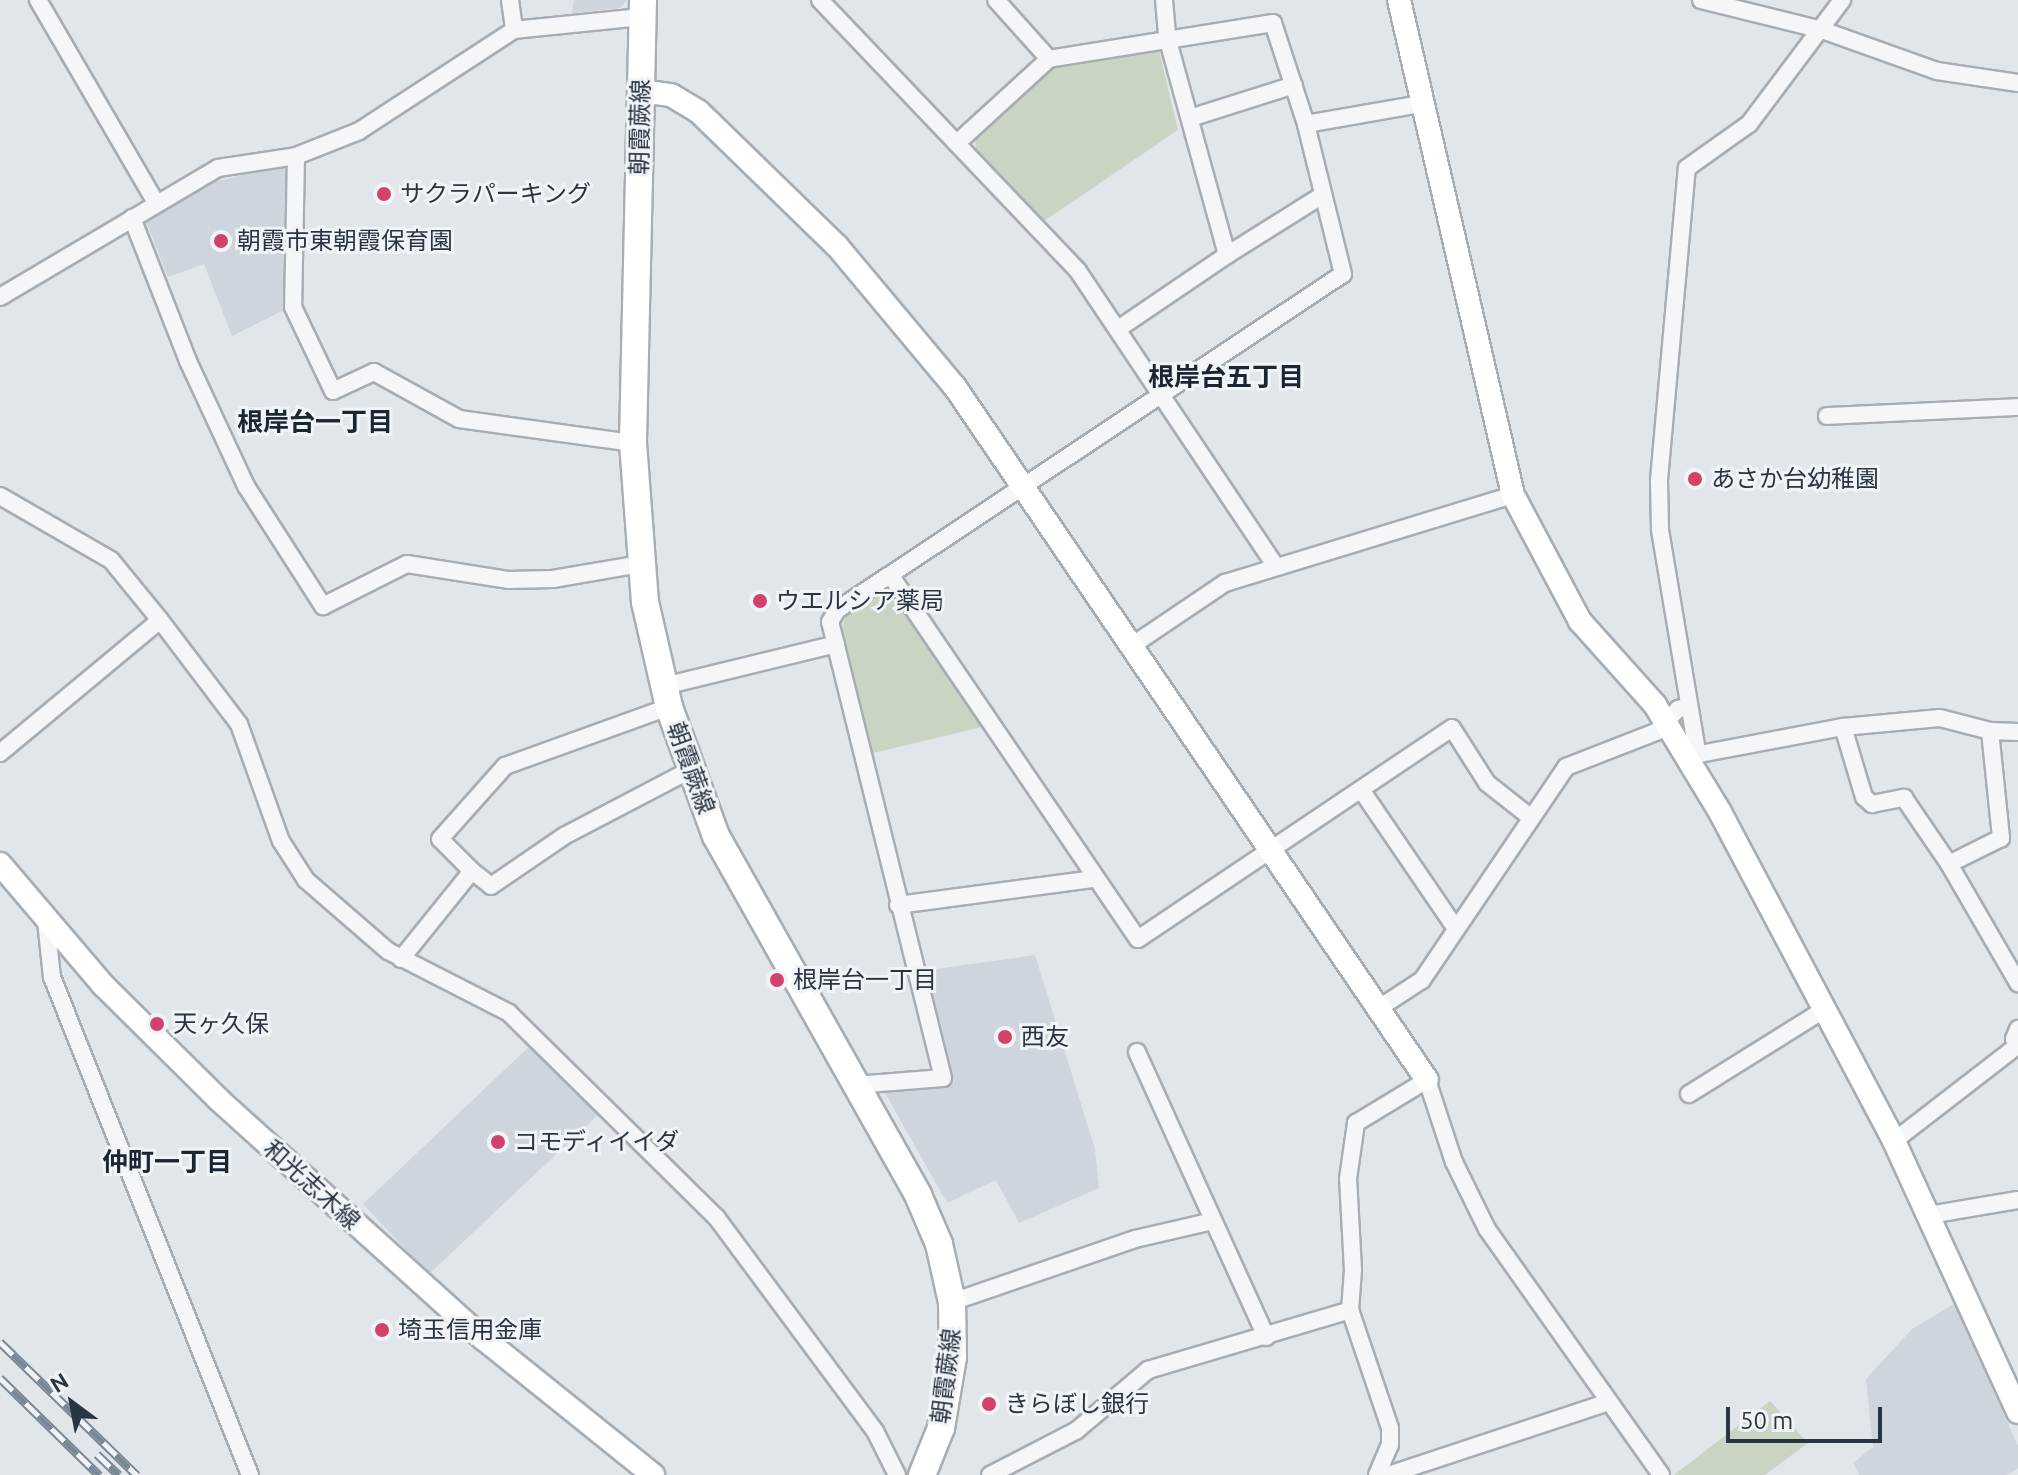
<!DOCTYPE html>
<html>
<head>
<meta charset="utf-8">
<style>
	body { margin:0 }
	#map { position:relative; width:2018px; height:1475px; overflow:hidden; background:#e1e6ea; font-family:Ubuntu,"Noto Sans JP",sans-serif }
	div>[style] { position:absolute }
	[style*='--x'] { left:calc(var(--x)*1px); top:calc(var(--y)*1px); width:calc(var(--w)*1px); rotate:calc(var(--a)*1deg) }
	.built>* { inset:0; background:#cfd5dc }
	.green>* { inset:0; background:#c9d4c2 }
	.roads { filter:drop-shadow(2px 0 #a6adb4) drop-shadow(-2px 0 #a6adb4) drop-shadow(0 2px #a6adb4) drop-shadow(0 -2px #a6adb4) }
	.street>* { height:16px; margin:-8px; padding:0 8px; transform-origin:8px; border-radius:8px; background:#f4f6f8 }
	.secondary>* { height:22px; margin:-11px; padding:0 11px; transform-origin:11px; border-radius:11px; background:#fff }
	.primary>* { height:26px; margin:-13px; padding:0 13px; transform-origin:13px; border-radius:13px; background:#fff }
	.rail>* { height:9px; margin-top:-4.5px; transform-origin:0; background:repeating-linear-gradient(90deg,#f1f4f7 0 18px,#7a8794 0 36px); box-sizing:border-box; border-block:2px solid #7a8794 }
	.dots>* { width:22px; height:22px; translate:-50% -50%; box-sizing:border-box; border:4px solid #f1f4f7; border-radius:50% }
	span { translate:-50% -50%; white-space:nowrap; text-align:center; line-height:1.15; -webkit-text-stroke:6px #f1f4f7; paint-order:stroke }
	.street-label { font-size:24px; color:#293542 }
	.poi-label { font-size:24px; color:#293542 }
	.left { translate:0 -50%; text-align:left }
	.neighbourhood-label { font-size:26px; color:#1b2633; font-weight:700 }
	.north { position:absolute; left:32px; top:1363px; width:80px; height:80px; -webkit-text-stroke:6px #f1f4f7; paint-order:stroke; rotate:328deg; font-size:22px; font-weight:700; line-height:32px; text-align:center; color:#293542 }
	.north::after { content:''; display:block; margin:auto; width:28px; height:36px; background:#293542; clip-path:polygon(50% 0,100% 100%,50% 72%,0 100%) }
	.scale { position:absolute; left:1726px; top:1407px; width:156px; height:36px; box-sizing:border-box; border:4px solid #293542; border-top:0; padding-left:10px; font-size:24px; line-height:28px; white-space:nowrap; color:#293542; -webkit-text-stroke:6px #f1f4f7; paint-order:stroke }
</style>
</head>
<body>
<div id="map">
	<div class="built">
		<i style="clip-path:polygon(574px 0,627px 0,620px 8px,572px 13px)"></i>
		<i style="clip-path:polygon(290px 163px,290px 307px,232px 336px,204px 264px,168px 277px,145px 219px,199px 186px)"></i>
		<i style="clip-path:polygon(1035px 955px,1095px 1149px,1099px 1188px,1019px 1223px,996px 1180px,947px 1203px,884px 1091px,954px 1082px,922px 971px)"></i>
		<i style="clip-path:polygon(532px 1044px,600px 1113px,429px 1274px,363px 1204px)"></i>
		<i style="clip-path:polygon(1954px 1304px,2018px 1446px,2018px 1468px,2007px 1475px,1859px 1475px,1853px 1463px,1873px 1447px,1866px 1379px,1912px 1329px)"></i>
	</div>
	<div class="green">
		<i style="clip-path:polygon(1151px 47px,1159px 51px,1178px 130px,1044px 221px,976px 149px,975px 138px,1053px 65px)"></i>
		<i style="clip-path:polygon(882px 593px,891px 595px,982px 727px,873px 753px,842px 627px,846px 616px)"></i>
		<i style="clip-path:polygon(1770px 1401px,1808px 1443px,1765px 1475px,1674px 1475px)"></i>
	</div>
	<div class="roads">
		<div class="street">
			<i style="--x:38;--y:0;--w:235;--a:59.8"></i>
			<i style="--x:510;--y:0;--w:30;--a:82"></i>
			<i style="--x:820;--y:0;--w:374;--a:46.4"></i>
			<i style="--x:1078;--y:271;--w:354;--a:56.2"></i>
			<i style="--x:1164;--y:0;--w:37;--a:85"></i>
			<i style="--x:1167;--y:37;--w:226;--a:74.6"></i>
			<i style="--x:1227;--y:255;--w:111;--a:-32.1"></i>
			<i style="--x:1701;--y:0;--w:125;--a:13.9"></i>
			<i style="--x:1822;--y:30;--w:122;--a:19.6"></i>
			<i style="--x:1937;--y:71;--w:82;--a:8.4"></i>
			<i style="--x:1190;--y:118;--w:109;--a:-17.6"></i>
			<i style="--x:1306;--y:124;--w:117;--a:-9.9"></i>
			<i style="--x:957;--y:143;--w:125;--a:-42.4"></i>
			<i style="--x:296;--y:156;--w:151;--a:91.1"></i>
			<i style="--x:293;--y:307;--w:93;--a:64.5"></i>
			<i style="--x:333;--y:391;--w:45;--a:-24.9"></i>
			<i style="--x:374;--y:372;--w:97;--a:28.9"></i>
			<i style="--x:459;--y:419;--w:176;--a:7.9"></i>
			<i style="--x:132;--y:218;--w:154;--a:68.6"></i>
			<i style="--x:188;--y:361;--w:138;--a:65.1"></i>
			<i style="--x:246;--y:486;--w:143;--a:57.3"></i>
			<i style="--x:323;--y:606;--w:94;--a:-26.6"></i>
			<i style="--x:407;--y:564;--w:102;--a:9"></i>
			<i style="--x:508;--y:580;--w:45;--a:-1.3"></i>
			<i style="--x:553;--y:579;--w:88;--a:-9.8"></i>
			<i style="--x:0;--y:297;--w:253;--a:-30.6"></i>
			<i style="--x:218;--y:168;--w:79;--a:-8.7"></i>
			<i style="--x:296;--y:156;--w:68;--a:-21.6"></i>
			<i style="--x:359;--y:131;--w:185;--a:-33.1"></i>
			<i style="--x:514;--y:30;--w:130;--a:-5.8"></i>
			<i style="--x:1118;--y:329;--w:132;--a:-34.2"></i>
			<i style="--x:1827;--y:416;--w:191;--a:-2.7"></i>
			<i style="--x:0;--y:496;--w:128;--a:30"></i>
			<i style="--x:111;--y:560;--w:77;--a:50.8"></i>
			<i style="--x:160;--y:620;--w:131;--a:52.8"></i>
			<i style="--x:239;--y:724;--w:124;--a:70.3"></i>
			<i style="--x:281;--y:841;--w:46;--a:57.3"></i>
			<i style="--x:306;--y:880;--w:108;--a:40.9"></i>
			<i style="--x:388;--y:951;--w:136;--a:27.1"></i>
			<i style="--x:509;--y:1013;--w:291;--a:44.6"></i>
			<i style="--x:716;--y:1217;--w:267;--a:53.4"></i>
			<i style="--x:875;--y:1431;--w:49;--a:63.4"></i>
			<i style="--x:891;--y:576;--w:439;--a:55.8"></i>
			<i style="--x:1138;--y:939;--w:378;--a:-33.9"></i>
			<i style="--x:1452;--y:728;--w:65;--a:57.5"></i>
			<i style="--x:1487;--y:783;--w:55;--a:38.3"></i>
			<i style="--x:1133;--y:645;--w:111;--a:-34"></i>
			<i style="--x:1225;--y:583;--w:301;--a:-17"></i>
			<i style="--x:664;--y:686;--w:177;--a:-13.7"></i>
			<i style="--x:1843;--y:727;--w:73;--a:73.3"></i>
			<i style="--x:1864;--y:797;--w:11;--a:41"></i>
			<i style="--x:1872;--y:804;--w:33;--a:-11"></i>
			<i style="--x:1904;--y:798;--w:80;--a:55.7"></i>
			<i style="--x:1990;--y:731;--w:108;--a:84.1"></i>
			<i style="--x:2001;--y:838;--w:58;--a:153.4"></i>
			<i style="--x:1949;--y:864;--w:138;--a:59.9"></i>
			<i style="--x:1697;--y:751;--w:225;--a:-99.5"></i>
			<i style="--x:1660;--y:529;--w:49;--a:-91.2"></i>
			<i style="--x:1659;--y:480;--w:313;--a:-84.9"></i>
			<i style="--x:1687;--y:168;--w:76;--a:-35.4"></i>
			<i style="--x:1749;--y:124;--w:155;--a:-53.1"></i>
			<i style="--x:0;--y:753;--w:208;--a:-39.7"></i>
			<i style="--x:1689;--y:756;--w:157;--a:-10.7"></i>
			<i style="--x:1843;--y:727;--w:97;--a:-5.3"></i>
			<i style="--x:1940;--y:718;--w:52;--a:14.6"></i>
			<i style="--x:1990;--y:731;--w:28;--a:2"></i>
			<i style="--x:1362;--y:791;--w:167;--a:55.7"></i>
			<i style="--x:472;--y:871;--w:24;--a:38"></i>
			<i style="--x:491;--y:886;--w:88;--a:-34.4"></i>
			<i style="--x:564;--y:836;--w:142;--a:-27.6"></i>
			<i style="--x:898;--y:905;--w:198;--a:-7.6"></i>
			<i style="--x:46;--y:921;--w:56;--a:83.9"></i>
			<i style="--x:52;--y:977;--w:536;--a:68.32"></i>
			<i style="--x:401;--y:959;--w:113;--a:-51.1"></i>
			<i style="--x:472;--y:871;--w:45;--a:-135"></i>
			<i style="--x:440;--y:839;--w:98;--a:-48.3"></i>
			<i style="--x:505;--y:766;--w:174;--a:-19.8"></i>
			<i style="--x:1379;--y:1008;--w:51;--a:-33.1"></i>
			<i style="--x:1422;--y:980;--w:257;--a:-55.9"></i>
			<i style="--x:1566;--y:767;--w:97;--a:-21.3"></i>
			<i style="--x:1656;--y:732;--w:32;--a:-46"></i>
			<i style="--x:1678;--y:709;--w:11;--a:-15"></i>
			<i style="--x:1137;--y:1052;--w:313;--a:65.6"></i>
			<i style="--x:855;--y:1085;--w:88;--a:-4.5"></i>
			<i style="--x:943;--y:1078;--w:470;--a:-103.9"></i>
			<i style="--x:830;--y:622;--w:14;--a:-60"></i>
			<i style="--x:837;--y:610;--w:607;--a:-33.59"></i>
			<i style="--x:1343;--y:274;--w:154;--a:-103.9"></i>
			<i style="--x:1306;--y:124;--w:106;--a:-108.1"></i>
			<i style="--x:1273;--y:23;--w:227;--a:170.9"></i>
			<i style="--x:1049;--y:59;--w:79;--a:-131.9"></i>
			<i style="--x:1689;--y:1094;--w:160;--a:-32"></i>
			<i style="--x:1894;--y:1141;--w:157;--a:-37.7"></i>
			<i style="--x:2018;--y:1045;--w:7;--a:-124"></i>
			<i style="--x:2014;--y:1039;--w:11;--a:-68"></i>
			<i style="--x:1929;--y:1215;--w:90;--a:-9.6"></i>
			<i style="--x:952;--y:1302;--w:194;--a:-19"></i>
			<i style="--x:1135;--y:1239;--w:80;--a:-13"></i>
			<i style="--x:990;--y:1475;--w:98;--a:-27.3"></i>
			<i style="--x:1077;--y:1430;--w:93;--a:-40.2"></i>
			<i style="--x:1148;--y:1370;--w:211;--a:-16.5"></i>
			<i style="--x:1377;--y:1475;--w:33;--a:-67"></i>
			<i style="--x:1390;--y:1445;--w:17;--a:-90"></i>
			<i style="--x:1390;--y:1428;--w:125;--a:-108.7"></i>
			<i style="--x:1350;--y:1310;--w:40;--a:-85.7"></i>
			<i style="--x:1353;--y:1270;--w:91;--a:-93.1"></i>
			<i style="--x:1348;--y:1179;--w:57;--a:-81.9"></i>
			<i style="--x:1356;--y:1123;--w:83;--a:-31.2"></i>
			<i style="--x:1427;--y:1080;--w:86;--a:71.8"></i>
			<i style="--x:1454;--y:1162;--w:75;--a:63.8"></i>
			<i style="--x:1487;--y:1229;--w:301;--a:54.7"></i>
			<i style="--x:1388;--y:1475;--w:233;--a:-18.3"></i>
		</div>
		<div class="secondary">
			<i style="--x:1399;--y:0;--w:508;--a:77.03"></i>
			<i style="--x:1513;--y:495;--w:143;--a:62"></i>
			<i style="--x:1580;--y:621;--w:113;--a:48.2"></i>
			<i style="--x:1655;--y:705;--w:125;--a:58.7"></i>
			<i style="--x:1720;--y:812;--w:372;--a:62.1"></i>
			<i style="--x:1894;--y:1141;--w:298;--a:65.4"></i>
			<i style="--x:641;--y:91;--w:30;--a:8"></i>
			<i style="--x:671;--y:95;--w:31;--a:31"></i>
			<i style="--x:698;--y:111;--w:194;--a:44.2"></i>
			<i style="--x:837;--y:246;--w:184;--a:50.1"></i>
			<i style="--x:955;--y:387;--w:838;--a:55.74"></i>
			<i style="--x:0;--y:864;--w:159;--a:49.6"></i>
			<i style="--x:103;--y:985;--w:162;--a:44.7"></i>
			<i style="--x:218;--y:1099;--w:358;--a:42.1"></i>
			<i style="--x:484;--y:1339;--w:217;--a:38.8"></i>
		</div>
		<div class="primary">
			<i style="--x:643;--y:0;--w:443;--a:91.3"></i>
			<i style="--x:633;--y:443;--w:159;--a:85.7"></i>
			<i style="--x:645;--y:602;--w:108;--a:77.1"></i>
			<i style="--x:669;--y:707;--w:137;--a:70"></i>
			<i style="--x:716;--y:836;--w:412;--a:60.6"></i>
			<i style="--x:918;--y:1195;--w:53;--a:66.8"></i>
			<i style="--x:939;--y:1244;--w:59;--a:77.4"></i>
			<i style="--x:952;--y:1302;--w:55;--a:89"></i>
			<i style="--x:953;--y:1357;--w:72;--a:99.6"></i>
			<i style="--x:941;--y:1428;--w:51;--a:112"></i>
		</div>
	</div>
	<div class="rail">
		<i style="--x:0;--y:1342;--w:191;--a:44.2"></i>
		<i style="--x:0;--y:1378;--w:139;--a:44.4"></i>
		<i style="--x:97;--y:1454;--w:30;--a:44"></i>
	</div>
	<div class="dots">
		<i style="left:384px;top:194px;background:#d3426c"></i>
		<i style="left:221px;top:241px;background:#d3426c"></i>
		<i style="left:1695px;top:479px;background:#d3426c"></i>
		<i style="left:760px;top:601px;background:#d3426c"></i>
		<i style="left:777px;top:980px;background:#d3426c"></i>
		<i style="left:157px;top:1024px;background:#d3426c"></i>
		<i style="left:1005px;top:1037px;background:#d3426c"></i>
		<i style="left:498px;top:1142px;background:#d3426c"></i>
		<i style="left:382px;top:1330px;background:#d3426c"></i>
		<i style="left:989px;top:1404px;background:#d3426c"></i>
	</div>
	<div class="street-label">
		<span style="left:640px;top:127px;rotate:-89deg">朝霞蕨線</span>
		<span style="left:691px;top:768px;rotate:70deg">朝霞蕨線</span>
		<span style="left:312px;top:1185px;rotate:42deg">和光志木線</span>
		<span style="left:946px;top:1376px;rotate:-83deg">朝霞蕨線</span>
	</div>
	<div class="poi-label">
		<span class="left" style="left:400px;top:194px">サクラパーキング</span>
		<span class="left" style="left:237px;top:241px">朝霞市東朝霞保育園</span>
		<span class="left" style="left:1711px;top:479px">あさか台幼稚園</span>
		<span class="left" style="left:776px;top:601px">ウエルシア薬局</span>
		<span class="left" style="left:793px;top:980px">根岸台一丁目</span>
		<span class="left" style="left:173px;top:1024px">天ヶ久保</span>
		<span class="left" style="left:1021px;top:1037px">西友</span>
		<span class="left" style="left:514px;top:1142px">コモディイイダ</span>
		<span class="left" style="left:398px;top:1330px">埼玉信用金庫</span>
		<span class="left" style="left:1005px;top:1404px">きらぼし銀行</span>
	</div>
	<div class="neighbourhood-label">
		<span style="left:1226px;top:377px">根岸台五丁目</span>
		<span style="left:315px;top:422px">根岸台一丁目</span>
		<span style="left:167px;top:1162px">仲町一丁目</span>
	</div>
	<div class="north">N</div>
	<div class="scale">50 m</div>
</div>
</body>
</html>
